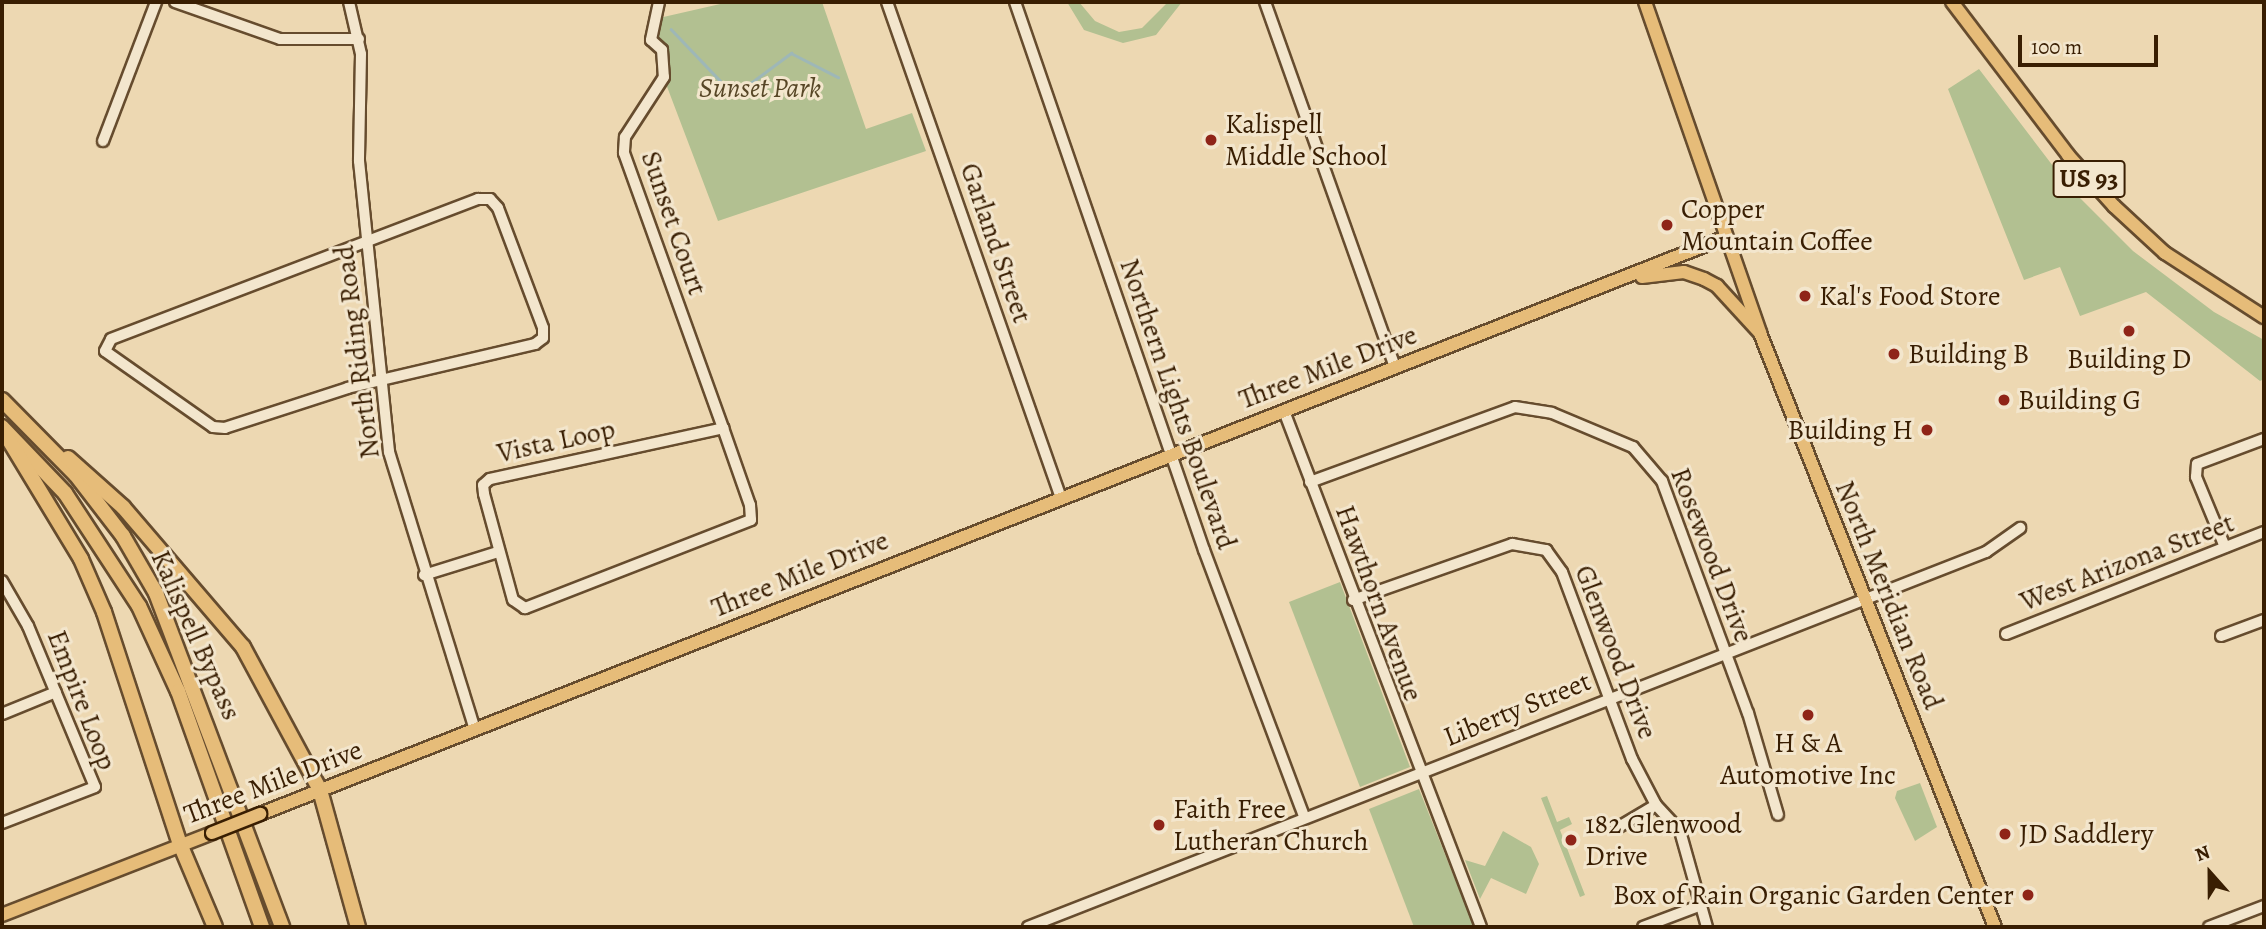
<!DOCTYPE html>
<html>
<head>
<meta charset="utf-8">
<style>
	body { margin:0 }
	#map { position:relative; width:2266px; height:929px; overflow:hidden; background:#edd8b2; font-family:Alegreya,serif }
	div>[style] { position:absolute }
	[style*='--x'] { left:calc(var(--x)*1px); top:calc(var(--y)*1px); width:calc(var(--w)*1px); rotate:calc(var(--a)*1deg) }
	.green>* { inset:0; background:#b2c091 }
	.stream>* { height:2.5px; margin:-1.25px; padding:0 1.25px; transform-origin:1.25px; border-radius:1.25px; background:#9eb7b7 }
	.roads { filter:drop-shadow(2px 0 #664c2e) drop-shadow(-2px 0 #664c2e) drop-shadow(0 2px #664c2e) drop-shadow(0 -2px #664c2e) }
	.minor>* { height:10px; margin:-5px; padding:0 5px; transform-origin:5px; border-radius:5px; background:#f3e6cd }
	.major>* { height:12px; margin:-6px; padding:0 6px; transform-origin:6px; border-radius:6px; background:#e6bc79 }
	.highway>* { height:14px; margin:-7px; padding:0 7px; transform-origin:7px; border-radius:7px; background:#e6bc79 }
	.bridges { filter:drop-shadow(2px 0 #391e02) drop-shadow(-2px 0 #391e02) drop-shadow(0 2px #391e02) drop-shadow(0 -2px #391e02) }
	.major-bridge>* { height:12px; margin:-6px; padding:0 6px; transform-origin:6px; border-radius:6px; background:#e6bc79 }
	.dots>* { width:19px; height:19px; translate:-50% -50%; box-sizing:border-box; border:4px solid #f3e6cd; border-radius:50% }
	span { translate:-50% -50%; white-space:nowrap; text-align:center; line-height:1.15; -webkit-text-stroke:6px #f3e6cd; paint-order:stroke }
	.shield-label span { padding:2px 5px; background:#f3e6cd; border:2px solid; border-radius:5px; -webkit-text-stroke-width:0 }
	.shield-label { font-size:26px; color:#391e02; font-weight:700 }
	.park-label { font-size:28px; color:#574626; font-style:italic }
	.poi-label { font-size:28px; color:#391e02 }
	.left { translate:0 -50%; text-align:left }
	.right { translate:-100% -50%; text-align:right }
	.street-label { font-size:28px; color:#391e02 }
	.frame { position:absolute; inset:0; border:4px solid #391e02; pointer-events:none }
	.north { position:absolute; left:2175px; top:838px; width:70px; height:70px; -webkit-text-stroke:5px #f3e6cd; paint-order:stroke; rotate:339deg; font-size:19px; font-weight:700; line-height:28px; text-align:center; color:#391e02 }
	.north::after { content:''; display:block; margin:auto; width:24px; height:32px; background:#391e02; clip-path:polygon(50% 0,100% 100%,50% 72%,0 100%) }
	.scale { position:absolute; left:2018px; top:35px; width:140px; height:32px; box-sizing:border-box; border:4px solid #391e02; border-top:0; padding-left:9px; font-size:21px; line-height:24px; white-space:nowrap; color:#391e02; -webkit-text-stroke:5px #f3e6cd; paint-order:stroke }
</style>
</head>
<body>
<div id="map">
	<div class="green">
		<i style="clip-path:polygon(729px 2px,822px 2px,866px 129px,912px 113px,926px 151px,718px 221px,666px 84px,670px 63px,658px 38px,659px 18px)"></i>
		<i style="clip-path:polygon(1067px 2px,1079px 2px,1095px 21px,1119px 32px,1142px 28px,1168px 2px,1182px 2px,1156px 35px,1123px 43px,1084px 30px)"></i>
		<i style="clip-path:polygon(1979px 69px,2069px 187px,2133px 251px,2214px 312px,2264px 340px,2264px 379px,2260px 381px,2146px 292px,2080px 316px,2060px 267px,2024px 280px,1948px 89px)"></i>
		<i style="clip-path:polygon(1340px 582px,1410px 767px,1360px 787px,1289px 602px)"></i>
		<i style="clip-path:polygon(1920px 783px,1937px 827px,1915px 841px,1895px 798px,1897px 791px)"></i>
		<i style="clip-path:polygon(1419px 789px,1474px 927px,1414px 927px,1369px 809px)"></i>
		<i style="clip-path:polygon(1547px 796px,1557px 822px,1569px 817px,1572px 824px,1560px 830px,1585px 895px,1580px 897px,1541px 798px)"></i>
		<i style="clip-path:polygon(1503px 831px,1531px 847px,1539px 864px,1526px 894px,1491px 878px,1480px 899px,1465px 860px,1485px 866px)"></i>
	</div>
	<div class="stream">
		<i style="--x:671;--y:29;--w:84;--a:46.4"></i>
		<i style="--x:729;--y:90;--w:24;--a:-19"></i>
		<i style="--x:752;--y:82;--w:49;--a:-36.6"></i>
		<i style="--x:791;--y:53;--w:53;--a:27.1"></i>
	</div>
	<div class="roads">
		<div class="minor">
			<i style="--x:175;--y:2;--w:111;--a:19.4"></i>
			<i style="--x:280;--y:39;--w:79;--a:0"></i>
			<i style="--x:349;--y:2;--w:53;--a:77"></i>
			<i style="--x:361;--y:54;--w:107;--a:91.1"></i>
			<i style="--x:359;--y:161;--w:293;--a:84.1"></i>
			<i style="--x:389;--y:452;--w:290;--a:72.8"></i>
			<i style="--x:659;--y:2;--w:39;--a:102"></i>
			<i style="--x:651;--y:40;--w:15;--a:42"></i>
			<i style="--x:662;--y:50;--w:27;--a:86"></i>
			<i style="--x:664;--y:77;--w:72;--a:123"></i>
			<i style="--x:625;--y:137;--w:16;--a:94"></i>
			<i style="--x:624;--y:153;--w:292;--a:70.2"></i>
			<i style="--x:723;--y:428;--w:82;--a:70.7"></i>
			<i style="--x:750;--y:505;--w:15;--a:86"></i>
			<i style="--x:751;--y:520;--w:243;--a:158.7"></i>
			<i style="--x:525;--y:608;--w:14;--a:-146"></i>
			<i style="--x:513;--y:600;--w:110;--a:-105.3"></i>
			<i style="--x:484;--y:494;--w:9;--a:-96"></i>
			<i style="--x:483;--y:485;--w:9;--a:-41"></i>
			<i style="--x:490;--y:479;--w:239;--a:-12.3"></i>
			<i style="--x:887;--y:2;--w:526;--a:70.67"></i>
			<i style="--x:1015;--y:2;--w:580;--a:70.97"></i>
			<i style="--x:1204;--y:550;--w:286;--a:69.4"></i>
			<i style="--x:1265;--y:2;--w:388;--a:70.4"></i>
			<i style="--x:103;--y:141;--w:149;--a:-69.1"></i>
			<i style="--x:478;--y:199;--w:12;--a:0"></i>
			<i style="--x:490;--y:199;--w:12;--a:48"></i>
			<i style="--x:498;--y:208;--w:128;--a:69.4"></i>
			<i style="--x:543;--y:328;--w:10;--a:90"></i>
			<i style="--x:543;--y:338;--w:10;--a:143"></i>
			<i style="--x:535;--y:344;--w:192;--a:166.8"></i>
			<i style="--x:348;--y:388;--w:129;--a:162"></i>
			<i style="--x:225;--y:428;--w:12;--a:-175"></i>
			<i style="--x:213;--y:427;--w:132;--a:-144.9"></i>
			<i style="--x:105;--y:351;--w:13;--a:-63"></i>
			<i style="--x:111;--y:339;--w:393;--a:-20.9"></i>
			<i style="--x:1284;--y:411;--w:552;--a:69.1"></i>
			<i style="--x:1310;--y:482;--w:218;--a:-20.1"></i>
			<i style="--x:1515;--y:407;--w:37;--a:9"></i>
			<i style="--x:1552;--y:413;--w:88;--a:22.8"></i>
			<i style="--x:1633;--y:447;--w:45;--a:49.5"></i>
			<i style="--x:1662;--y:481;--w:247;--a:69.7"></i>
			<i style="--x:1748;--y:713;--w:106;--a:73.6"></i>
			<i style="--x:2225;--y:547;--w:76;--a:-112.5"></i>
			<i style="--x:2196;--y:477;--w:13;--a:-86"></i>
			<i style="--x:2197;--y:464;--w:72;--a:-20.5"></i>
			<i style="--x:424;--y:575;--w:77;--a:-17.3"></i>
			<i style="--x:2;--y:581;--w:52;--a:60"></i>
			<i style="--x:28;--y:626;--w:174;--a:67.4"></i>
			<i style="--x:95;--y:787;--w:100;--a:158.8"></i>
			<i style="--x:1353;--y:600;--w:169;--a:-19.4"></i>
			<i style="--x:1512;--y:544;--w:35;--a:10"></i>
			<i style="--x:1546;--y:550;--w:27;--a:54"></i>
			<i style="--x:1562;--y:572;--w:200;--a:69.5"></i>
			<i style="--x:1632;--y:759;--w:52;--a:62.4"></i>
			<i style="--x:1656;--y:805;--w:35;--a:47"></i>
			<i style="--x:1680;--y:831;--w:100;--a:74.3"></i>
			<i style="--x:2006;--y:634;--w:277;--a:-21.6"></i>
			<i style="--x:2221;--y:636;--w:46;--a:-20.4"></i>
			<i style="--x:2;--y:714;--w:58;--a:-22.2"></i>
			<i style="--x:1617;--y:828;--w:45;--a:-30.5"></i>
			<i style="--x:1028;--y:927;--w:1029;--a:-21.38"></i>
			<i style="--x:1986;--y:552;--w:42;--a:-35.2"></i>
			<i style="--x:1643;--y:927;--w:60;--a:-20.6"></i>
			<i style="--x:2209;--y:927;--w:59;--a:-20.9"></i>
		</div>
		<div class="major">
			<i style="--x:1645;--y:2;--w:350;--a:70.8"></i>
			<i style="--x:1760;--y:333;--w:639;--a:68.42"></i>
			<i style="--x:1952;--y:2;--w:192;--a:52.8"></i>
			<i style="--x:2068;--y:155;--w:69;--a:48"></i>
			<i style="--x:2114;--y:206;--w:69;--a:42.7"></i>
			<i style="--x:2165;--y:253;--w:118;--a:32.9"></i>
			<i style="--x:1642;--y:277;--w:42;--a:-6.8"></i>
			<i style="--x:1684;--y:272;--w:21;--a:19"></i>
			<i style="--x:1704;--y:279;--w:15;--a:28"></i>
			<i style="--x:1717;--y:286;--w:64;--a:47.5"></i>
			<i style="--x:260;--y:814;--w:1575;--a:-21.48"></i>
			<i style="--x:2;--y:915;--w:225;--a:-21.3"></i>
		</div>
		<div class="highway">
			<i style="--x:2;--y:400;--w:105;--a:45.4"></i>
			<i style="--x:76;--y:475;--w:77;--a:52.4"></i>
			<i style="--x:123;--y:536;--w:66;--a:59.9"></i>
			<i style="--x:156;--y:593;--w:357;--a:69.3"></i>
			<i style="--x:2;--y:427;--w:91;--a:46.3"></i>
			<i style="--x:65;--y:493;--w:135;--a:56.8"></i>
			<i style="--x:139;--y:606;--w:94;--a:65.4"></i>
			<i style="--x:178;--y:691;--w:251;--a:70.4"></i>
			<i style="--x:9;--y:440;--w:139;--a:58.8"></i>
			<i style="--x:81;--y:559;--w:58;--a:66.5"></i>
			<i style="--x:104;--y:612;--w:244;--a:71.9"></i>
			<i style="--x:180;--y:844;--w:90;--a:67.1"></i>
			<i style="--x:68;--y:458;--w:74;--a:41.7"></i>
			<i style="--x:123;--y:507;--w:184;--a:49.4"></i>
			<i style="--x:243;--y:647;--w:162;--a:61.7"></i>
			<i style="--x:320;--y:790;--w:142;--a:74.5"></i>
		</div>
	</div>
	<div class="bridges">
		<div class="major-bridge">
			<i style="--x:212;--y:833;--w:52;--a:-21.6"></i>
		</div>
	</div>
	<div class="dots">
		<i style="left:1211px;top:140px;background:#8f2418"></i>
		<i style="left:1667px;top:225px;background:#8f2418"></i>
		<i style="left:1805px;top:296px;background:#8f2418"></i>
		<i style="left:2129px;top:331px;background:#8f2418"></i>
		<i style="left:1894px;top:354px;background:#8f2418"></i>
		<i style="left:2004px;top:400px;background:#8f2418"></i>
		<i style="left:1927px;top:430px;background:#8f2418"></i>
		<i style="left:1808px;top:715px;background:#8f2418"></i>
		<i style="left:1159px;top:825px;background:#8f2418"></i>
		<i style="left:2005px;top:834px;background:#8f2418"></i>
		<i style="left:1571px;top:840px;background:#8f2418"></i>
		<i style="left:2028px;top:895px;background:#8f2418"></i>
	</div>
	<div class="shield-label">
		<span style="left:2089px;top:179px">US 93</span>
	</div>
	<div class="park-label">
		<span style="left:760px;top:88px">Sunset Park</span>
	</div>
	<div class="poi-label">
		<span class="left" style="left:1225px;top:140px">Kalispell<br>Middle School</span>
		<span class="left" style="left:1681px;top:225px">Copper<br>Mountain Coffee</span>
		<span class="left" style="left:1819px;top:296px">Kal's Food Store</span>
		<span class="left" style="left:1908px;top:354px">Building B</span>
		<span style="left:2129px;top:359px">Building D</span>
		<span class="left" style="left:2018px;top:400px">Building G</span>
		<span class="right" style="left:1913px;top:430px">Building H</span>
		<span style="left:1808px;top:759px">H &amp; A<br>Automotive Inc</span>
		<span class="left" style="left:1173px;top:825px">Faith Free<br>Lutheran Church</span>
		<span class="left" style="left:1585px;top:840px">182 Glenwood<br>Drive</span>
		<span class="left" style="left:2019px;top:834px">JD Saddlery</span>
		<span class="right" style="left:2014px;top:895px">Box of Rain Organic Garden Center</span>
	</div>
	<div class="street-label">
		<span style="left:674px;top:223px;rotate:71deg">Sunset Court</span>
		<span style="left:996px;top:243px;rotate:71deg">Garland Street</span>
		<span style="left:357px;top:352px;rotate:-97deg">North Riding Road</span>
		<span style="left:1328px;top:367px;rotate:-21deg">Three Mile Drive</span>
		<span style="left:1178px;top:404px;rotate:71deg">Northern Lights Boulevard</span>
		<span style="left:556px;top:441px;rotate:-12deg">Vista Loop</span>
		<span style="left:1712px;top:555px;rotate:69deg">Rosewood Drive</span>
		<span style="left:2127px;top:562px;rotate:-21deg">West Arizona Street</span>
		<span style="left:800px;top:574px;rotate:-22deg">Three Mile Drive</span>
		<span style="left:1889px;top:595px;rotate:68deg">North Meridian Road</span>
		<span style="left:1379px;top:603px;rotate:70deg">Hawthorn Avenue</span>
		<span style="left:196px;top:635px;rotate:66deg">Kalispell Bypass</span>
		<span style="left:1616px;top:652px;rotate:69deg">Glenwood Drive</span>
		<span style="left:82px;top:700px;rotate:69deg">Empire Loop</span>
		<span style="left:1517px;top:709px;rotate:-22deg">Liberty Street</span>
		<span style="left:273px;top:782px;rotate:-21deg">Three Mile Drive</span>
	</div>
	<div class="frame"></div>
	<div class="north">N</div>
	<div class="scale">100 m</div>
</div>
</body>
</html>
